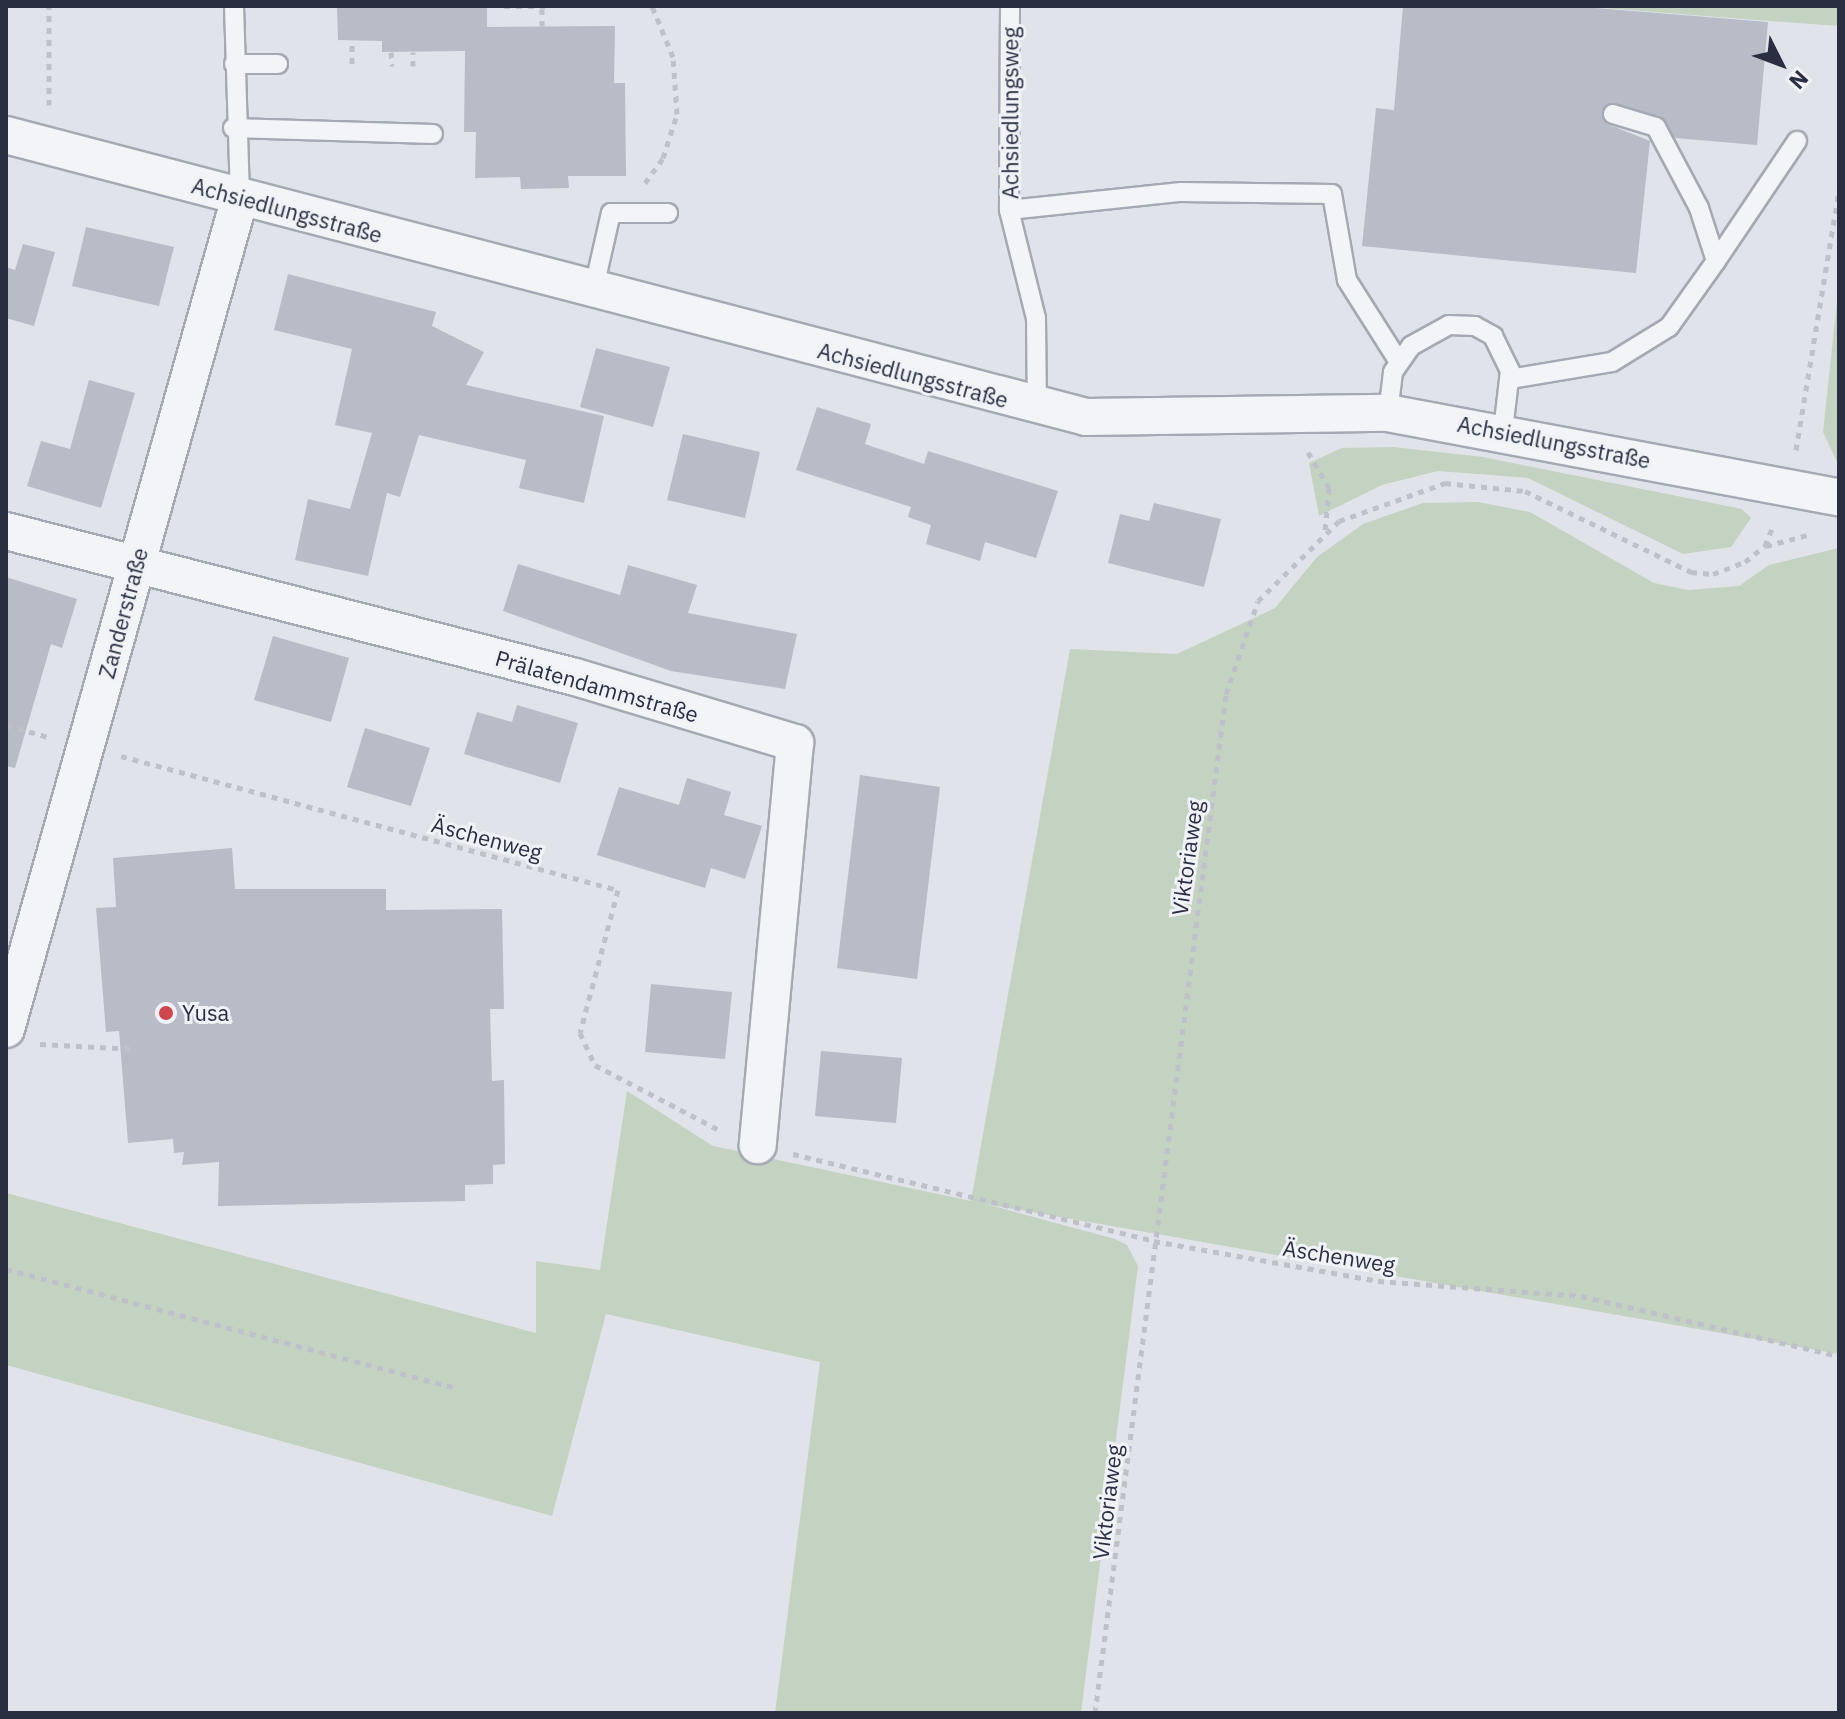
<!DOCTYPE html>
<html>
<head>
<meta charset="utf-8">
<style>
	body { margin:0 }
	#map { position:relative; width:1845px; height:1719px; overflow:hidden; background:#e0e3e9; font-family:"IBM Plex Sans",sans-serif }
	div>[style] { position:absolute }
	[style*='--x'] { left:calc(var(--x)*1px); top:calc(var(--y)*1px); width:calc(var(--w)*1px); rotate:calc(var(--a)*1deg) }
	.green>* { inset:0; background:#c4d3c1 }
	.building>* { inset:0; background:#b7bcc6 }
	.path>* { height:5px; margin-top:-2.5px; transform-origin:0; background:repeating-linear-gradient(90deg,#bec1c8 0 6px,transparent 0 12px) }
	.roads { filter:drop-shadow(2px 0 #a5a9b3) drop-shadow(-2px 0 #a5a9b3) drop-shadow(0 2px #a5a9b3) drop-shadow(0 -2px #a5a9b3) }
	.lane>* { height:18px; margin:-9px; padding:0 9px; transform-origin:9px; border-radius:9px; background:#f3f4f7 }
	.street>* { height:36px; margin:-18px; padding:0 18px; transform-origin:18px; border-radius:18px; background:#f3f4f7 }
	.dots>* { width:22px; height:22px; translate:-50% -50%; box-sizing:border-box; border:4px solid #f0f2f7; border-radius:50% }
	span { translate:-50% -50%; white-space:nowrap; text-align:center; line-height:1.15; -webkit-text-stroke:6px #f0f2f7; paint-order:stroke }
	.street-label { font-size:22px; color:#292f41 }
	.poi-label { font-size:22px; color:#292f41 }
	.left { translate:0 -50%; text-align:left }
	.frame { position:absolute; inset:0; border:8px solid #292f41; pointer-events:none }
	.north { position:absolute; left:1741px; top:24px; width:80px; height:80px; -webkit-text-stroke:6px #f0f2f7; paint-order:stroke; rotate:132deg; font-size:22px; font-weight:700; line-height:32px; text-align:center; color:#292f41 }
	.north::after { content:''; display:block; margin:auto; width:28px; height:36px; background:#292f41; clip-path:polygon(50% 0,100% 100%,50% 72%,0 100%) }
</style>
</head>
<body>
<div id="map">
	<div class="green">
		<i style="clip-path:polygon(1578px 6px,1839px 6px,1839px 26px,1770px 21px)"></i>
		<i style="clip-path:polygon(1839px 283px,1839px 466px,1823px 432px)"></i>
		<i style="clip-path:polygon(1393px 447px,1483px 457px,1742px 509px,1751px 518px,1731px 547px,1683px 554px,1528px 478px,1438px 471px,1382px 485px,1319px 516px,1309px 463px,1342px 448px)"></i>
		<i style="clip-path:polygon(1478px 502px,1530px 512px,1654px 583px,1688px 590px,1739px 586px,1769px 565px,1839px 548px,1839px 1354px,986px 1204px,1115px 1239px,1127px 1245px,1138px 1266px,1081px 1713px,775px 1713px,820px 1362px,606px 1314px,552px 1516px,6px 1365px,6px 1193px,536px 1333px,536px 1261px,600px 1270px,627px 1091px,713px 1146px,971px 1201px,1070px 649px,1177px 654px,1275px 608px,1317px 557px,1363px 524px,1423px 503px)"></i>
	</div>
	<div class="building">
		<i style="clip-path:polygon(337px 6px,487px 6px,487px 27px,615px 26px,614px 83px,625px 83px,626px 176px,568px 176px,569px 188px,521px 189px,520px 177px,475px 178px,476px 132px,464px 132px,465px 51px,382px 52px,382px 41px,338px 40px)"></i>
		<i style="clip-path:polygon(1403px 6px,1571px 6px,1768px 22px,1757px 145px,1675px 138px,1660px 116px,1604px 106px,1605px 123px,1650px 141px,1636px 273px,1362px 246px,1376px 108px,1394px 110px)"></i>
		<i style="clip-path:polygon(86px 227px,174px 247px,159px 306px,72px 286px)"></i>
		<i style="clip-path:polygon(23px 244px,55px 252px,34px 326px,6px 318px,6px 267px,15px 270px)"></i>
		<i style="clip-path:polygon(288px 274px,436px 312px,432px 326px,484px 352px,466px 385px,604px 416px,584px 503px,519px 488px,526px 460px,419px 435px,400px 497px,387px 493px,368px 576px,295px 560px,308px 499px,350px 509px,372px 433px,335px 425px,352px 349px,274px 330px)"></i>
		<i style="clip-path:polygon(596px 348px,670px 367px,653px 427px,580px 407px)"></i>
		<i style="clip-path:polygon(89px 380px,135px 393px,101px 508px,27px 486px,41px 441px,70px 449px)"></i>
		<i style="clip-path:polygon(817px 407px,871px 424px,865px 444px,924px 464px,928px 451px,1058px 491px,1036px 558px,985px 542px,980px 561px,926px 544px,931px 525px,908px 517px,911px 507px,796px 470px)"></i>
		<i style="clip-path:polygon(683px 434px,760px 452px,745px 518px,667px 500px)"></i>
		<i style="clip-path:polygon(1154px 503px,1221px 519px,1204px 587px,1108px 563px,1120px 514px,1149px 521px)"></i>
		<i style="clip-path:polygon(518px 564px,620px 595px,628px 565px,697px 585px,688px 613px,797px 634px,785px 689px,671px 671px,503px 611px)"></i>
		<i style="clip-path:polygon(6px 577px,77px 599px,62px 648px,51px 644px,15px 768px,6px 766px)"></i>
		<i style="clip-path:polygon(273px 636px,349px 658px,331px 722px,254px 700px)"></i>
		<i style="clip-path:polygon(517px 705px,578px 723px,560px 783px,464px 754px,477px 712px,512px 722px)"></i>
		<i style="clip-path:polygon(365px 728px,430px 748px,411px 806px,347px 787px)"></i>
		<i style="clip-path:polygon(860px 775px,940px 787px,917px 979px,837px 968px)"></i>
		<i style="clip-path:polygon(687px 778px,731px 792px,724px 815px,762px 826px,745px 879px,711px 868px,705px 888px,597px 855px,619px 787px,679px 805px)"></i>
		<i style="clip-path:polygon(232px 848px,235px 889px,386px 889px,386px 910px,502px 909px,504px 1009px,490px 1009px,492px 1081px,504px 1080px,505px 1164px,493px 1165px,493px 1184px,465px 1185px,465px 1201px,218px 1206px,219px 1162px,182px 1165px,184px 1152px,174px 1153px,173px 1139px,128px 1143px,119px 1031px,106px 1032px,96px 908px,116px 907px,113px 858px)"></i>
		<i style="clip-path:polygon(651px 984px,732px 992px,725px 1059px,645px 1052px)"></i>
		<i style="clip-path:polygon(821px 1051px,902px 1058px,896px 1123px,815px 1116px)"></i>
	</div>
	<div class="path">
		<i style="--x:504;--y:6;--w:41;--a:0"></i>
		<i style="--x:542;--y:26;--w:17;--a:-90"></i>
		<i style="--x:391;--y:52;--w:14;--a:86"></i>
		<i style="--x:352;--y:64;--w:24;--a:-90"></i>
		<i style="--x:413;--y:66;--w:14;--a:-90"></i>
		<i style="--x:49;--y:105;--w:99;--a:-90"></i>
		<i style="--x:645;--y:183;--w:31;--a:-54"></i>
		<i style="--x:663;--y:158;--w:46;--a:-72.3"></i>
		<i style="--x:677;--y:114;--w:57;--a:-94"></i>
		<i style="--x:673;--y:57;--w:55;--a:-112.4"></i>
		<i style="--x:1796;--y:450;--w:264;--a:-80.6"></i>
		<i style="--x:1308;--y:452;--w:42;--a:59.7"></i>
		<i style="--x:1329;--y:488;--w:43;--a:95.3"></i>
		<i style="--x:1766;--y:546;--w:47;--a:-14.9"></i>
		<i style="--x:6;--y:725;--w:44;--a:15.9"></i>
		<i style="--x:121;--y:756;--w:515;--a:15.09"></i>
		<i style="--x:618;--y:890;--w:148;--a:104.9"></i>
		<i style="--x:580;--y:1033;--w:35;--a:65"></i>
		<i style="--x:595;--y:1065;--w:144;--a:27.6"></i>
		<i style="--x:40;--y:1044;--w:96;--a:3"></i>
		<i style="--x:793;--y:1154;--w:371;--a:13.5"></i>
		<i style="--x:1154;--y:1241;--w:228;--a:10.1"></i>
		<i style="--x:1378;--y:1281;--w:204;--a:4.2"></i>
		<i style="--x:1581;--y:1296;--w:265;--a:13.1"></i>
		<i style="--x:6;--y:1269;--w:465;--a:14.8"></i>
		<i style="--x:1095;--y:1713;--w:1027;--a:-82.67"></i>
		<i style="--x:1226;--y:694;--w:98;--a:-71"></i>
		<i style="--x:1258;--y:601;--w:114;--a:-44.6"></i>
		<i style="--x:1339;--y:521;--w:113;--a:-19.7"></i>
		<i style="--x:1445;--y:483;--w:80;--a:5.7"></i>
		<i style="--x:1525;--y:491;--w:185;--a:26"></i>
		<i style="--x:1691;--y:572;--w:22;--a:5"></i>
		<i style="--x:1713;--y:574;--w:34;--a:-21"></i>
		<i style="--x:1745;--y:562;--w:26;--a:-39"></i>
		<i style="--x:1765;--y:546;--w:24;--a:-68"></i>
	</div>
	<div class="roads">
		<div class="lane">
			<i style="--x:234;--y:6;--w:191;--a:88.2"></i>
			<i style="--x:1010;--y:6;--w:204;--a:90.3"></i>
			<i style="--x:1009;--y:210;--w:111;--a:76"></i>
			<i style="--x:1036;--y:318;--w:89;--a:89.4"></i>
			<i style="--x:234;--y:64;--w:44;--a:0"></i>
			<i style="--x:233;--y:128;--w:200;--a:1.7"></i>
			<i style="--x:1009;--y:210;--w:173;--a:-6"></i>
			<i style="--x:1181;--y:192;--w:151;--a:0.8"></i>
			<i style="--x:1332;--y:194;--w:87;--a:80.1"></i>
			<i style="--x:1347;--y:280;--w:97;--a:57.6"></i>
			<i style="--x:1716;--y:261;--w:145;--a:-56"></i>
			<i style="--x:593;--y:292;--w:81;--a:-77.2"></i>
			<i style="--x:611;--y:213;--w:57;--a:0"></i>
			<i style="--x:1510;--y:379;--w:103;--a:-9.5"></i>
			<i style="--x:1612;--y:362;--w:67;--a:-31.6"></i>
			<i style="--x:1669;--y:327;--w:81;--a:-54.5"></i>
			<i style="--x:1716;--y:261;--w:56;--a:-107.8"></i>
			<i style="--x:1699;--y:208;--w:92;--a:-118"></i>
			<i style="--x:1656;--y:127;--w:45;--a:-163.2"></i>
			<i style="--x:1388;--y:413;--w:41;--a:-83"></i>
			<i style="--x:1393;--y:372;--w:32;--a:-55"></i>
			<i style="--x:1411;--y:346;--w:43;--a:-28.9"></i>
			<i style="--x:1449;--y:325;--w:26;--a:2"></i>
			<i style="--x:1475;--y:326;--w:21;--a:29"></i>
			<i style="--x:1493;--y:336;--w:39;--a:64"></i>
			<i style="--x:1510;--y:371;--w:60;--a:96.7"></i>
		</div>
		<div class="street">
			<i style="--x:6;--y:135;--w:1116;--a:14.63"></i>
			<i style="--x:1086;--y:417;--w:302;--a:-0.8"></i>
			<i style="--x:1388;--y:413;--w:459;--a:10.6"></i>
			<i style="--x:6;--y:531;--w:587;--a:14.39"></i>
			<i style="--x:575;--y:677;--w:230;--a:16.7"></i>
			<i style="--x:795;--y:743;--w:404;--a:95.3"></i>
			<i style="--x:6;--y:1029;--w:864;--a:-74.29"></i>
		</div>
	</div>
	<div class="dots">
		<i style="left:166px;top:1013px;background:#ce454e"></i>
	</div>
	<div class="street-label">
		<span style="left:1010px;top:113px;rotate:-90deg">Achsiedlungsweg</span>
		<span style="left:287px;top:210px;rotate:15deg">Achsiedlungsstraße</span>
		<span style="left:913px;top:375px;rotate:15deg">Achsiedlungsstraße</span>
		<span style="left:1554px;top:442px;rotate:11deg">Achsiedlungsstraße</span>
		<span style="left:123px;top:613px;rotate:-75deg">Zanderstraße</span>
		<span style="left:597px;top:686px;rotate:16deg">Prälatendammstraße</span>
		<span style="left:487px;top:838px;rotate:15deg">Äschenweg</span>
		<span style="left:1187px;top:858px;rotate:-82deg">Viktoriaweg</span>
		<span style="left:1339px;top:1256px;rotate:9deg">Äschenweg</span>
		<span style="left:1107px;top:1502px;rotate:-83deg">Viktoriaweg</span>
	</div>
	<div class="poi-label">
		<span class="left" style="left:182px;top:1013px">Yusa</span>
	</div>
	<div class="frame"></div>
	<div class="north">N</div>
</div>
</body>
</html>
